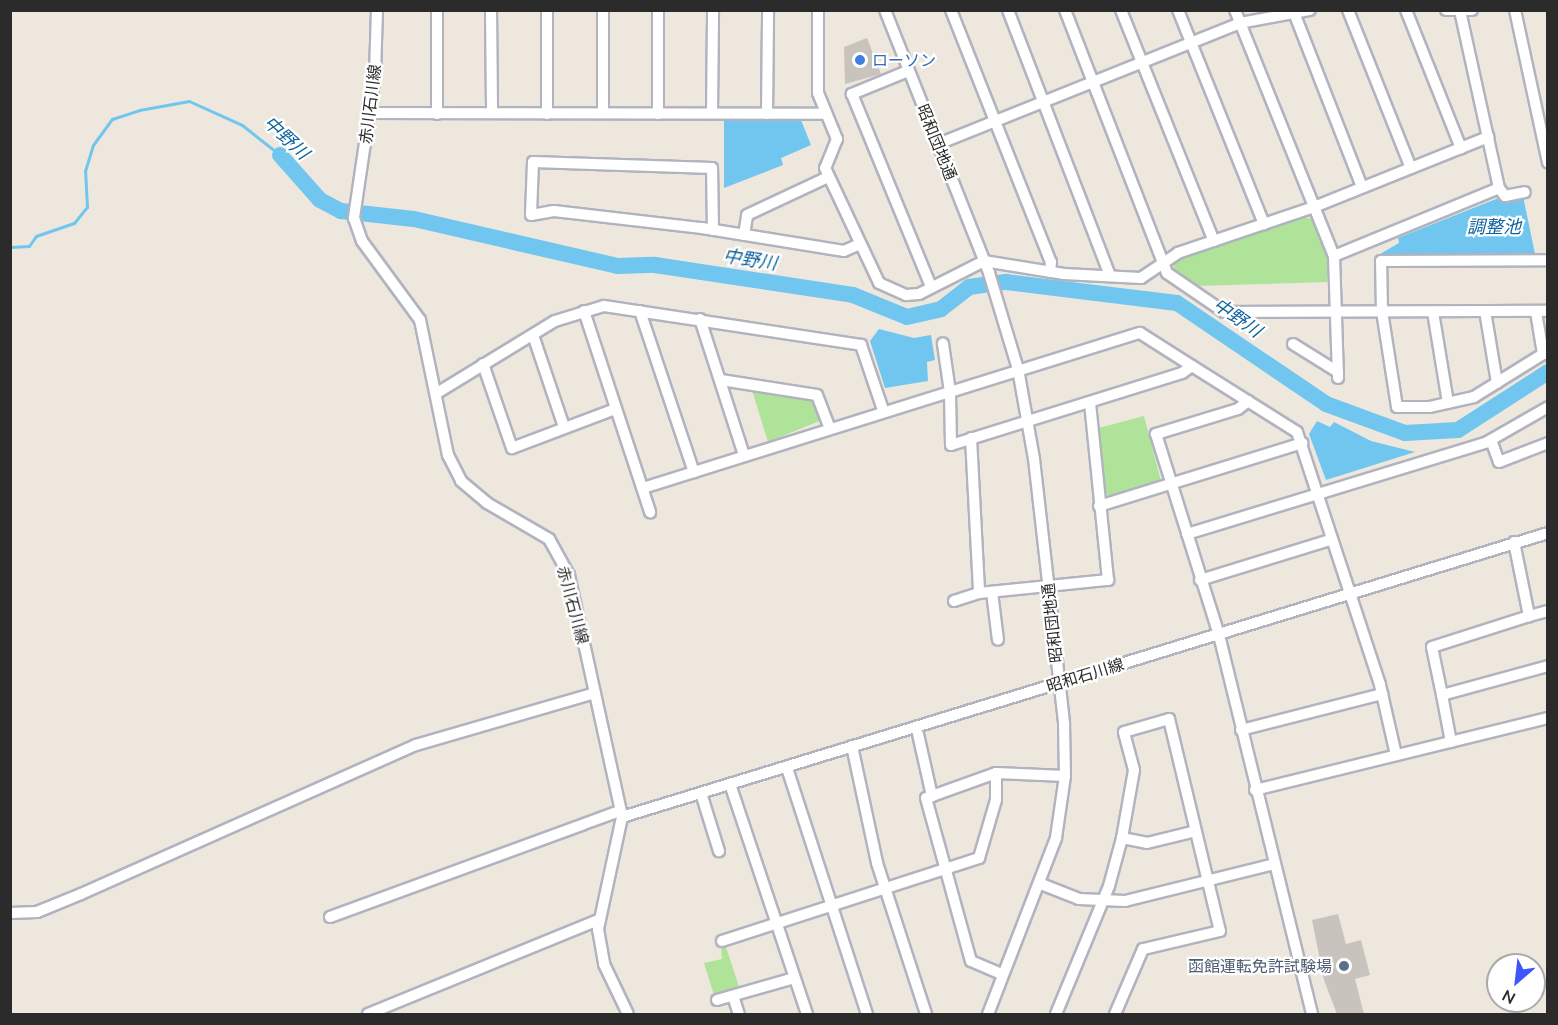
<!DOCTYPE html>
<html>
<head>
<meta charset="utf-8">
<style>
	body { margin:0 }
	#map { position:relative; width:1558px; height:1025px; overflow:hidden; background:#ede7dd; font-family:Mulish,"Noto Sans JP",sans-serif }
	div>[style] { position:absolute }
	[style*='--x'] { left:calc(var(--x)*1px); top:calc(var(--y)*1px); width:calc(var(--w)*1px); rotate:calc(var(--a)*1deg) }
	.green>* { inset:0; background:#aee399 }
	.water>* { inset:0; background:#70c6ef }
	.stream>* { height:3px; margin:-1.5px; padding:0 1.5px; transform-origin:1.5px; border-radius:1.5px; background:#70c6ef }
	.river>* { height:16px; margin:-8px; padding:0 8px; transform-origin:8px; border-radius:8px; background:#70c6ef }
	.building>* { inset:0; background:#c8c4bd }
	.roads { filter:drop-shadow(2px 0 #b1b3bf) drop-shadow(-2px 0 #b1b3bf) drop-shadow(0 2px #b1b3bf) drop-shadow(0 -2px #b1b3bf) }
	.minor>* { height:10px; margin:-5px; padding:0 5px; transform-origin:5px; border-radius:5px; background:#fff }
	.dots>* { width:16px; height:16px; translate:-50% -50%; box-sizing:border-box; border:3px solid #fff; border-radius:50% }
	span { translate:-50% -50%; white-space:nowrap; text-align:center; line-height:1.15; -webkit-text-stroke:4.5px #fff; paint-order:stroke }
	.shop-label { font-size:16px; color:#366cbe }
	.left { translate:0 -50%; text-align:left }
	.street-label { font-size:16px; color:#2b2b2b }
	.service-label { font-size:16px; color:#4e5e75 }
	.right { translate:-100% -50%; text-align:right }
	.water-label { font-size:18px; color:#0d639d; font-style:italic }
	.frame { position:absolute; inset:0; border:12px solid #2b2b2b; pointer-events:none }
	.north { position:absolute; left:1486px; top:953px; width:60px; height:60px; box-sizing:border-box; background:#fff; border:2px solid #aaa; border-radius:50%; rotate:208deg; font-size:16px; font-weight:700; line-height:24px; text-align:center; color:#2b2b2b }
	.north::after { content:''; display:block; margin:auto; width:21px; height:27px; background:#3d55fa; clip-path:polygon(50% 0,100% 100%,50% 72%,0 100%) }
</style>
</head>
<body>
<div id="map">
	<div class="green">
		<i style="clip-path:polygon(1305px 217px,1312px 219px,1327px 254px,1327px 282px,1193px 286px,1173px 270px,1175px 261px)"></i>
		<i style="clip-path:polygon(752px 390px,811px 399px,822px 420px,768px 442px)"></i>
		<i style="clip-path:polygon(1144px 416px,1161px 481px,1110px 496px,1104px 492px,1099px 428px)"></i>
		<i style="clip-path:polygon(726px 947px,739px 987px,714px 995px,704px 963px,722px 959px,721px 948px)"></i>
	</div>
	<div class="water">
		<i style="clip-path:polygon(724px 120px,801px 120px,811px 145px,781px 158px,783px 165px,724px 188px)"></i>
		<i style="clip-path:polygon(1523px 196px,1535px 254px,1380px 254px,1399px 243px,1398px 238px,1501px 197px,1505px 202px)"></i>
		<i style="clip-path:polygon(879px 329px,914px 338px,931px 335px,935px 360px,927px 362px,928px 381px,885px 388px,870px 341px)"></i>
		<i style="clip-path:polygon(1317px 421px,1330px 427px,1334px 422px,1371px 441px,1415px 452px,1326px 480px,1309px 434px)"></i>
	</div>
	<div class="stream">
		<i style="--x:10;--y:247;--w:19;--a:-3"></i>
		<i style="--x:29;--y:246;--w:12;--a:-55"></i>
		<i style="--x:36;--y:236;--w:40;--a:-18.9"></i>
		<i style="--x:74;--y:223;--w:21;--a:-51"></i>
		<i style="--x:87;--y:207;--w:36;--a:-93"></i>
		<i style="--x:85;--y:171;--w:27;--a:-73"></i>
		<i style="--x:93;--y:145;--w:32;--a:-54"></i>
		<i style="--x:112;--y:119;--w:28;--a:-18"></i>
		<i style="--x:139;--y:110;--w:51;--a:-10.2"></i>
		<i style="--x:189;--y:101;--w:58;--a:24.4"></i>
		<i style="--x:242;--y:125;--w:48;--a:38.3"></i>
	</div>
	<div class="river">
		<i style="--x:280;--y:155;--w:60;--a:48.4"></i>
		<i style="--x:320;--y:200;--w:24;--a:28"></i>
		<i style="--x:341;--y:211;--w:73;--a:6.3"></i>
		<i style="--x:414;--y:219;--w:208;--a:13"></i>
		<i style="--x:617;--y:266;--w:38;--a:-2"></i>
		<i style="--x:655;--y:265;--w:200;--a:8.6"></i>
		<i style="--x:853;--y:295;--w:58;--a:22.2"></i>
		<i style="--x:907;--y:317;--w:35;--a:-13"></i>
		<i style="--x:941;--y:309;--w:36;--a:-38"></i>
		<i style="--x:969;--y:287;--w:37;--a:-8"></i>
		<i style="--x:1006;--y:282;--w:172;--a:7"></i>
		<i style="--x:1177;--y:303;--w:180;--a:34.1"></i>
		<i style="--x:1326;--y:404;--w:84;--a:20.2"></i>
		<i style="--x:1405;--y:433;--w:53;--a:-3.2"></i>
		<i style="--x:1458;--y:430;--w:107;--a:-32.8"></i>
	</div>
	<div class="building">
		<i style="clip-path:polygon(867px 38px,881px 74px,845px 84px,844px 47px)"></i>
		<i style="clip-path:polygon(1338px 914px,1346px 944px,1361px 940px,1370px 975px,1355px 979px,1364px 1014px,1337px 1014px,1324px 980px,1312px 920px)"></i>
	</div>
	<div class="roads">
		<div class="minor">
			<i style="--x:377;--y:10;--w:65;--a:91.8"></i>
			<i style="--x:375;--y:75;--w:145;--a:98.4"></i>
			<i style="--x:354;--y:218;--w:24;--a:71"></i>
			<i style="--x:362;--y:241;--w:98;--a:53.7"></i>
			<i style="--x:420;--y:320;--w:138;--a:78.3"></i>
			<i style="--x:448;--y:455;--w:29;--a:63"></i>
			<i style="--x:461;--y:481;--w:34;--a:40"></i>
			<i style="--x:487;--y:503;--w:72;--a:30.1"></i>
			<i style="--x:549;--y:539;--w:41;--a:60.9"></i>
			<i style="--x:569;--y:575;--w:248;--a:77.6"></i>
			<i style="--x:622;--y:817;--w:115;--a:102.1"></i>
			<i style="--x:598;--y:929;--w:36;--a:80"></i>
			<i style="--x:604;--y:964;--w:55;--a:64.4"></i>
			<i style="--x:491;--y:10;--w:103;--a:89.4"></i>
			<i style="--x:658;--y:10;--w:104;--a:90"></i>
			<i style="--x:818;--y:10;--w:83;--a:90"></i>
			<i style="--x:818;--y:93;--w:50;--a:67.6"></i>
			<i style="--x:837;--y:139;--w:31;--a:112"></i>
			<i style="--x:825;--y:168;--w:127;--a:64.8"></i>
			<i style="--x:879;--y:283;--w:30;--a:24"></i>
			<i style="--x:906;--y:295;--w:13;--a:-4"></i>
			<i style="--x:919;--y:294;--w:73;--a:-26.9"></i>
			<i style="--x:984;--y:261;--w:81;--a:9.2"></i>
			<i style="--x:1064;--y:274;--w:77;--a:3"></i>
			<i style="--x:1141;--y:278;--w:45;--a:-34"></i>
			<i style="--x:1178;--y:253;--w:144;--a:-18.7"></i>
			<i style="--x:1314;--y:207;--w:188;--a:-21.9"></i>
			<i style="--x:885;--y:10;--w:283;--a:68.4"></i>
			<i style="--x:989;--y:273;--w:100;--a:73.2"></i>
			<i style="--x:1018;--y:369;--w:91;--a:79.9"></i>
			<i style="--x:1034;--y:459;--w:267;--a:83.5"></i>
			<i style="--x:1064;--y:724;--w:52;--a:88.9"></i>
			<i style="--x:1065;--y:776;--w:63;--a:98.3"></i>
			<i style="--x:1056;--y:838;--w:189;--a:111.1"></i>
			<i style="--x:951;--y:10;--w:271;--a:68.4"></i>
			<i style="--x:1051;--y:262;--w:10;--a:96"></i>
			<i style="--x:1008;--y:10;--w:285;--a:69"></i>
			<i style="--x:1065;--y:10;--w:282;--a:68.8"></i>
			<i style="--x:1167;--y:273;--w:69;--a:34.4"></i>
			<i style="--x:1224;--y:312;--w:324;--a:-0.2"></i>
			<i style="--x:1121;--y:10;--w:249;--a:68.1"></i>
			<i style="--x:1178;--y:10;--w:231;--a:68.1"></i>
			<i style="--x:1235;--y:10;--w:265;--a:68.1"></i>
			<i style="--x:1334;--y:256;--w:122;--a:88.1"></i>
			<i style="--x:1293;--y:10;--w:190;--a:68.7"></i>
			<i style="--x:1348;--y:10;--w:170;--a:68.3"></i>
			<i style="--x:1406;--y:10;--w:149;--a:68.3"></i>
			<i style="--x:1446;--y:10;--w:26;--a:0"></i>
			<i style="--x:1515;--y:10;--w:156;--a:77.8"></i>
			<i style="--x:908;--y:71;--w:61;--a:157.7"></i>
			<i style="--x:852;--y:94;--w:209;--a:67.7"></i>
			<i style="--x:371;--y:113;--w:455;--a:0.1"></i>
			<i style="--x:603;--y:113;--w:103;--a:-90"></i>
			<i style="--x:712;--y:113;--w:103;--a:-89.4"></i>
			<i style="--x:437;--y:114;--w:104;--a:-90"></i>
			<i style="--x:547;--y:114;--w:104;--a:-90"></i>
			<i style="--x:767;--y:114;--w:104;--a:-89.4"></i>
			<i style="--x:938;--y:144;--w:325;--a:-21.8"></i>
			<i style="--x:1240;--y:23;--w:71;--a:-10.5"></i>
			<i style="--x:1499;--y:188;--w:10;--a:53"></i>
			<i style="--x:1505;--y:196;--w:20;--a:-11"></i>
			<i style="--x:713;--y:230;--w:62;--a:-90.9"></i>
			<i style="--x:712;--y:168;--w:179;--a:-178.1"></i>
			<i style="--x:533;--y:162;--w:53;--a:92.2"></i>
			<i style="--x:531;--y:215;--w:23;--a:-10"></i>
			<i style="--x:554;--y:211;--w:149;--a:6.6"></i>
			<i style="--x:702;--y:228;--w:144;--a:9.2"></i>
			<i style="--x:844;--y:251;--w:17;--a:-24"></i>
			<i style="--x:744;--y:235;--w:20;--a:-81"></i>
			<i style="--x:747;--y:215;--w:89;--a:-25.1"></i>
			<i style="--x:1334;--y:256;--w:178;--a:-22.4"></i>
			<i style="--x:1499;--y:188;--w:182;--a:-102.4"></i>
			<i style="--x:584;--y:311;--w:212;--a:71.8"></i>
			<i style="--x:640;--y:311;--w:170;--a:71.5"></i>
			<i style="--x:1485;--y:311;--w:73;--a:80.5"></i>
			<i style="--x:1433;--y:312;--w:92;--a:80.6"></i>
			<i style="--x:1536;--y:312;--w:43;--a:80.5"></i>
			<i style="--x:1543;--y:354;--w:81;--a:148.1"></i>
			<i style="--x:1474;--y:397;--w:45;--a:167.2"></i>
			<i style="--x:1430;--y:407;--w:33;--a:180"></i>
			<i style="--x:1397;--y:407;--w:97;--a:-98.9"></i>
			<i style="--x:1382;--y:311;--w:50;--a:-91.1"></i>
			<i style="--x:1381;--y:261;--w:167;--a:-0.3"></i>
			<i style="--x:700;--y:319;--w:143;--a:72.1"></i>
			<i style="--x:533;--y:335;--w:97;--a:71.4"></i>
			<i style="--x:1293;--y:344;--w:53;--a:31.9"></i>
			<i style="--x:483;--y:364;--w:89;--a:71"></i>
			<i style="--x:512;--y:448;--w:110;--a:-20.7"></i>
			<i style="--x:1192;--y:366;--w:12;--a:145"></i>
			<i style="--x:1182;--y:373;--w:242;--a:162.7"></i>
			<i style="--x:951;--y:445;--w:53;--a:-91.1"></i>
			<i style="--x:950;--y:392;--w:199;--a:-17.3"></i>
			<i style="--x:1140;--y:333;--w:62;--a:32.4"></i>
			<i style="--x:1192;--y:366;--w:124;--a:32.2"></i>
			<i style="--x:1297;--y:432;--w:266;--a:71.8"></i>
			<i style="--x:1380;--y:685;--w:72;--a:77.1"></i>
			<i style="--x:721;--y:380;--w:97;--a:8.9"></i>
			<i style="--x:817;--y:395;--w:34;--a:69"></i>
			<i style="--x:437;--y:393;--w:138;--a:-31.4"></i>
			<i style="--x:555;--y:321;--w:51;--a:-17"></i>
			<i style="--x:604;--y:306;--w:260;--a:8.6"></i>
			<i style="--x:861;--y:345;--w:69;--a:71.3"></i>
			<i style="--x:1248;--y:401;--w:13;--a:141"></i>
			<i style="--x:1238;--y:409;--w:86;--a:163"></i>
			<i style="--x:1156;--y:434;--w:211;--a:72.6"></i>
			<i style="--x:1219;--y:635;--w:390;--a:76.2"></i>
			<i style="--x:971;--y:438;--w:155;--a:87"></i>
			<i style="--x:1491;--y:440;--w:23;--a:70"></i>
			<i style="--x:1499;--y:462;--w:53;--a:-21.2"></i>
			<i style="--x:643;--y:488;--w:322;--a:-17.4"></i>
			<i style="--x:950;--y:392;--w:49;--a:-98.3"></i>
			<i style="--x:1099;--y:506;--w:213;--a:-17.2"></i>
			<i style="--x:1187;--y:534;--w:314;--a:-17"></i>
			<i style="--x:1487;--y:442;--w:70;--a:-29.8"></i>
			<i style="--x:1514;--y:542;--w:76;--a:78.5"></i>
			<i style="--x:1529;--y:616;--w:20;--a:-15"></i>
			<i style="--x:1200;--y:580;--w:136;--a:-17.1"></i>
			<i style="--x:992;--y:592;--w:48;--a:82.9"></i>
			<i style="--x:954;--y:601;--w:26;--a:-18"></i>
			<i style="--x:979;--y:593;--w:130;--a:-5.8"></i>
			<i style="--x:1108;--y:580;--w:179;--a:-95.8"></i>
			<i style="--x:1442;--y:695;--w:49;--a:-101.8"></i>
			<i style="--x:1432;--y:647;--w:102;--a:-17.7"></i>
			<i style="--x:1241;--y:730;--w:146;--a:-14.3"></i>
			<i style="--x:918;--y:734;--w:64;--a:77.3"></i>
			<i style="--x:1451;--y:742;--w:48;--a:-100.8"></i>
			<i style="--x:1442;--y:695;--w:110;--a:-15.3"></i>
			<i style="--x:852;--y:746;--w:120;--a:77.9"></i>
			<i style="--x:877;--y:863;--w:159;--a:72"></i>
			<i style="--x:787;--y:768;--w:259;--a:72"></i>
			<i style="--x:996;--y:773;--w:74;--a:160.3"></i>
			<i style="--x:926;--y:798;--w:169;--a:74.6"></i>
			<i style="--x:971;--y:961;--w:34;--a:23"></i>
			<i style="--x:730;--y:784;--w:243;--a:71.5"></i>
			<i style="--x:1255;--y:790;--w:302;--a:-13.8"></i>
			<i style="--x:701;--y:793;--w:61;--a:72.8"></i>
			<i style="--x:622;--y:817;--w:969;--a:-17.05"></i>
			<i style="--x:1122;--y:838;--w:25;--a:11"></i>
			<i style="--x:1147;--y:843;--w:50;--a:-13.8"></i>
			<i style="--x:1041;--y:884;--w:41;--a:21.5"></i>
			<i style="--x:1079;--y:899;--w:46;--a:2.5"></i>
			<i style="--x:1125;--y:901;--w:154;--a:-13.9"></i>
			<i style="--x:10;--y:913;--w:27;--a:-2"></i>
			<i style="--x:37;--y:912;--w:48;--a:-22.2"></i>
			<i style="--x:81;--y:894;--w:367;--a:-24"></i>
			<i style="--x:416;--y:745;--w:186;--a:-16.2"></i>
			<i style="--x:330;--y:917;--w:309;--a:-20.1"></i>
			<i style="--x:722;--y:941;--w:270;--a:-17.9"></i>
			<i style="--x:979;--y:858;--w:60;--a:-73.7"></i>
			<i style="--x:996;--y:800;--w:27;--a:-90"></i>
			<i style="--x:996;--y:773;--w:69;--a:2.5"></i>
			<i style="--x:733;--y:996;--w:19;--a:72"></i>
			<i style="--x:717;--y:1000;--w:80;--a:-15.9"></i>
			<i style="--x:368;--y:1014;--w:248;--a:-22.2"></i>
			<i style="--x:1056;--y:1014;--w:139;--a:-67.5"></i>
			<i style="--x:1109;--y:886;--w:50;--a:-74.8"></i>
			<i style="--x:1122;--y:838;--w:69;--a:-80"></i>
			<i style="--x:1134;--y:770;--w:39;--a:-105"></i>
			<i style="--x:1124;--y:732;--w:47;--a:-16.1"></i>
			<i style="--x:1169;--y:719;--w:218;--a:76.5"></i>
			<i style="--x:1220;--y:931;--w:79;--a:166.8"></i>
			<i style="--x:1143;--y:949;--w:71;--a:113.3"></i>
		</div>
	</div>
	<div class="dots">
		<i style="left:860px;top:60px;background:#3f7fe0"></i>
		<i style="left:1344px;top:966px;background:#5c6f8a"></i>
	</div>
	<div class="shop-label">
		<span class="left" style="left:872px;top:60px">ローソン</span>
	</div>
	<div class="street-label">
		<span style="left:370px;top:104px;rotate:-83deg">赤川石川線</span>
		<span style="left:937px;top:142px;rotate:68deg">昭和団地通</span>
		<span style="left:573px;top:605px;rotate:75deg">赤川石川線</span>
		<span style="left:1052px;top:623px;rotate:-96deg">昭和団地通</span>
		<span style="left:1085px;top:675px;rotate:-17deg">昭和石川線</span>
	</div>
	<div class="service-label">
		<span class="right" style="left:1332px;top:966px">函館運転免許試験場</span>
	</div>
	<div class="water-label">
		<span style="left:286px;top:138px;rotate:43deg">中野川</span>
		<span style="left:1494px;top:227px">調整池</span>
		<span style="left:750px;top:260px;rotate:9deg">中野川</span>
		<span style="left:1237px;top:318px;rotate:35deg">中野川</span>
	</div>
	<div class="frame"></div>
	<div class="north">N</div>
</div>
</body>
</html>
